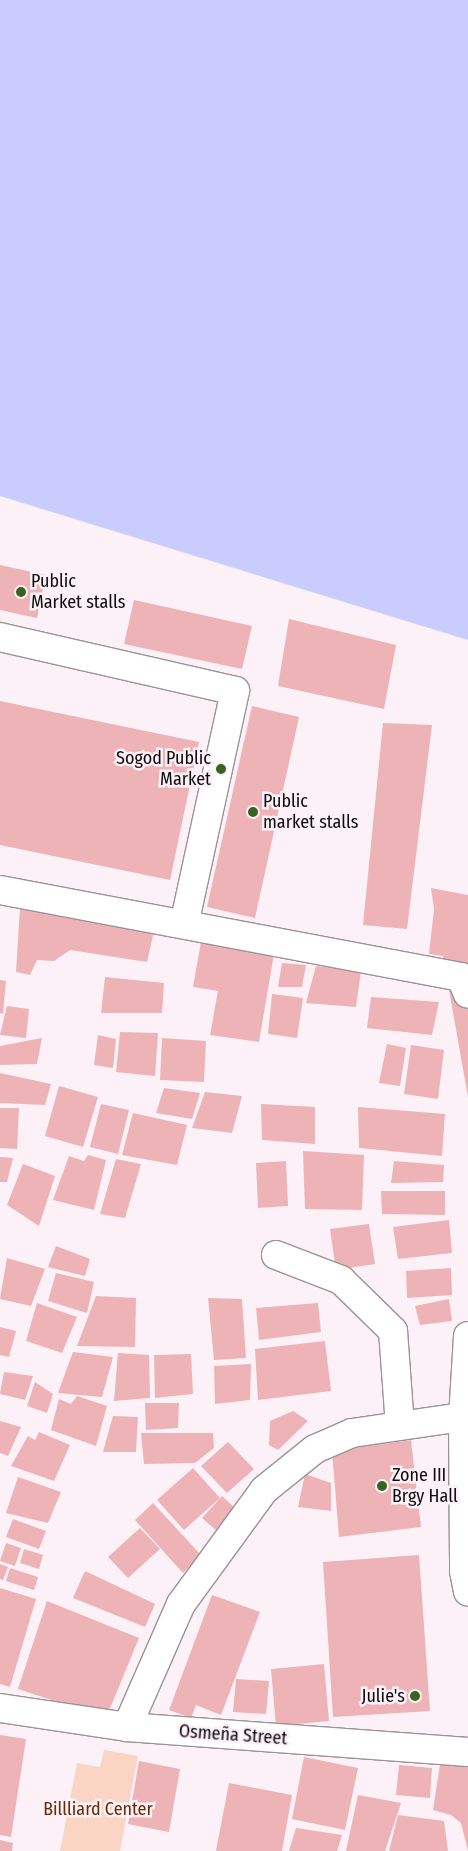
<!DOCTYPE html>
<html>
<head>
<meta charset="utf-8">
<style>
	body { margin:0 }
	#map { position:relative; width:468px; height:1851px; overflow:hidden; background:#fbf1f6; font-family:"Fira Sans Condensed",sans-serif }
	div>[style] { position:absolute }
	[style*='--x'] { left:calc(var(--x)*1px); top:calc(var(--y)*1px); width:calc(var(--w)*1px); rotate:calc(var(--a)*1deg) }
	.green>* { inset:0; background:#fbd5c3 }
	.water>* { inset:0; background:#caccfd }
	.building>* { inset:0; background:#edb3b6 }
	.roads { filter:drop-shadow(1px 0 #9b9297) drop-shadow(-1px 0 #9b9297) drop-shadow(0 1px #9b9297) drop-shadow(0 -1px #9b9297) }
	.minor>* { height:28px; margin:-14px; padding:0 14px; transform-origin:14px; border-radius:14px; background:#fff }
	.dots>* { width:14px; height:14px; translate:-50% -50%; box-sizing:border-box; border:2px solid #fbf1f6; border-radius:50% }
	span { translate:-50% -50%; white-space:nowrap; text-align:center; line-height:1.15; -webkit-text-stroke:5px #fbf1f6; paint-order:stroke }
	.poi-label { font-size:18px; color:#0f0b0d }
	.left { translate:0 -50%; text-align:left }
	.right { translate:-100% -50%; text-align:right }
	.street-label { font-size:18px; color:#0f0b0d }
	.park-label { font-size:18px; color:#662a05 }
</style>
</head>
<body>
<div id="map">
	<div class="green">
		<i style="clip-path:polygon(104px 1750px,138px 1756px,120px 1851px,60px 1851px,77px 1763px,100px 1767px)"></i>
	</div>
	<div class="water">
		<i style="clip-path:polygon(0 0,468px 0,468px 640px,0 496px)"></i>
	</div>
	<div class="building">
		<i style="clip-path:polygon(0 565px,46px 575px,37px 618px,0 610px)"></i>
		<i style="clip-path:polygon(134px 600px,252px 626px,242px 669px,124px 644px)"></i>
		<i style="clip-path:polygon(289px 619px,396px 645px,384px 709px,278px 686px)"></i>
		<i style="clip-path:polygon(0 701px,199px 742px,170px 880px,0 845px)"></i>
		<i style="clip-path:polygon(252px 706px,299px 717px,255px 918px,207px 907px)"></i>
		<i style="clip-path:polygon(383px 723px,432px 725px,407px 929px,363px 925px)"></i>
		<i style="clip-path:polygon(431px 888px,468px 895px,468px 1097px,443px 956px,429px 954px,434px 909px)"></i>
		<i style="clip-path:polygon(20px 907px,154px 931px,147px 962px,70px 950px,54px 961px,37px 960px,30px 975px,16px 972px)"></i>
		<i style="clip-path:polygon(201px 942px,274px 954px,259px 1042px,210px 1035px,218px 991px,193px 987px)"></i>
		<i style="clip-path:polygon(282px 963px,306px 965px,302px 987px,278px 987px)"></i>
		<i style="clip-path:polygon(316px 966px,361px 971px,356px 1007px,306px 1003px)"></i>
		<i style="clip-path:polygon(105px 977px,164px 983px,162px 1013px,101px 1013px)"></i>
		<i style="clip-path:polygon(0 980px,6px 981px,3px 1014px,0 1013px)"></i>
		<i style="clip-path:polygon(272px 994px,303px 998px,297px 1038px,268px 1034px)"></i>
		<i style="clip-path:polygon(371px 997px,439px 1002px,432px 1035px,367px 1028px)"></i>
		<i style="clip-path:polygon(7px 1006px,29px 1009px,26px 1038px,0 1035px)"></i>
		<i style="clip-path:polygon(120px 1032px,158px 1033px,155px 1076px,116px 1072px)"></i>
		<i style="clip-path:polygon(98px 1035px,116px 1039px,113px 1068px,94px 1065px)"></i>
		<i style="clip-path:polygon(42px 1038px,37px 1064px,0 1065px,0 1046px)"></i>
		<i style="clip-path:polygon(162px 1038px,206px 1041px,204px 1082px,160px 1080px)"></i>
		<i style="clip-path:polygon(387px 1044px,406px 1048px,400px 1086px,379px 1083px)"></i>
		<i style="clip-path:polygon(411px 1045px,444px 1050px,438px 1099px,404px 1094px)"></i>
		<i style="clip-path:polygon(0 1073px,51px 1084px,45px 1105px,0 1103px)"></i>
		<i style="clip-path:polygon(59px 1086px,98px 1097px,83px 1147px,45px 1136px)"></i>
		<i style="clip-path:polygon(164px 1088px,200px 1093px,192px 1119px,156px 1113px)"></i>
		<i style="clip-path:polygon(205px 1092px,242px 1096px,232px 1133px,192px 1128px)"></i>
		<i style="clip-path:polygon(101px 1104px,129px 1110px,118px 1154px,90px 1147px)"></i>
		<i style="clip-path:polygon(261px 1104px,315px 1107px,315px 1144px,262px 1140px)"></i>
		<i style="clip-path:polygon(358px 1107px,445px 1114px,442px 1156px,359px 1148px)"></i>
		<i style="clip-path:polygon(0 1108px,19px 1108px,17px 1149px,0 1148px)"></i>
		<i style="clip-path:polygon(133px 1113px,187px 1125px,177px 1165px,122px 1155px)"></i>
		<i style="clip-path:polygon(303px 1151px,364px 1155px,362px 1210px,305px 1209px)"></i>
		<i style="clip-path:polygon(88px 1155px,106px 1160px,94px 1210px,53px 1200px,69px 1156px,84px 1161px)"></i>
		<i style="clip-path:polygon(0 1157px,13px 1158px,7px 1182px,0 1182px)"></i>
		<i style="clip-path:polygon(116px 1159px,141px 1164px,125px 1218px,100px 1214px)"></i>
		<i style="clip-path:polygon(286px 1161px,288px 1206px,258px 1208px,256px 1163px)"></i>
		<i style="clip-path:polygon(394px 1161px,444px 1165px,443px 1182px,391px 1183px)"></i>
		<i style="clip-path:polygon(23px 1164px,55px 1176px,39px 1226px,7px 1205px)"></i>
		<i style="clip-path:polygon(381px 1191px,445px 1191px,445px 1215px,382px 1214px)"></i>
		<i style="clip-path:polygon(449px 1220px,452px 1253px,398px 1259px,393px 1227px)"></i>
		<i style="clip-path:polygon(369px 1224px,375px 1264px,336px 1270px,330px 1229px)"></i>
		<i style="clip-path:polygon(56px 1246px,90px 1259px,85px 1276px,48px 1267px)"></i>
		<i style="clip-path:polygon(7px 1258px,45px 1269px,31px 1306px,0 1299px)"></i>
		<i style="clip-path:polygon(451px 1268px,452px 1295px,407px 1298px,406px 1271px)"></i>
		<i style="clip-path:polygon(56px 1273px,94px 1282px,87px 1313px,48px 1301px)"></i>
		<i style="clip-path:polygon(96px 1296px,136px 1298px,135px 1347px,77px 1346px)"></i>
		<i style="clip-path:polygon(208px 1298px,242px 1299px,246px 1358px,214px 1360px)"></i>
		<i style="clip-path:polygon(449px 1299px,452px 1321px,420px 1325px,415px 1306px)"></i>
		<i style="clip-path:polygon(37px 1303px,77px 1317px,62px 1353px,26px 1341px)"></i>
		<i style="clip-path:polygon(318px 1303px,321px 1332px,259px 1340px,256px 1308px)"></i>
		<i style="clip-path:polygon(0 1327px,16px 1331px,9px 1357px,0 1355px)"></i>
		<i style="clip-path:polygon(325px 1341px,331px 1391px,258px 1400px,255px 1349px)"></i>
		<i style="clip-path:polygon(73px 1352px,113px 1357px,102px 1397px,58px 1393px)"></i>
		<i style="clip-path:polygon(118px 1353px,149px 1355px,150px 1398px,114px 1401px)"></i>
		<i style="clip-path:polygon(191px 1354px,193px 1394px,155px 1398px,154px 1355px)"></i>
		<i style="clip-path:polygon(251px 1364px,250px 1400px,215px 1404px,214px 1366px)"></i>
		<i style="clip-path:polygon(4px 1372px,33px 1376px,25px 1400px,0 1394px)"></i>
		<i style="clip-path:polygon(35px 1382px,53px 1394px,47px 1413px,27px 1406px)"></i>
		<i style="clip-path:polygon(77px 1396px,107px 1406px,96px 1446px,51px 1430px,59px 1399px,71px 1404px)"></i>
		<i style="clip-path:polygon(145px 1403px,179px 1403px,178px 1428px,146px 1430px)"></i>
		<i style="clip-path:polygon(293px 1411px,308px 1421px,278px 1450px,269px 1445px,270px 1421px)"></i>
		<i style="clip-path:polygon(113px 1416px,138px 1417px,136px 1452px,103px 1452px)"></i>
		<i style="clip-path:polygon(0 1421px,21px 1427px,8px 1456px,0 1453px)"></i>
		<i style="clip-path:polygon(39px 1432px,70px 1445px,54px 1481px,11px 1466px,28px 1436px,35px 1440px)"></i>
		<i style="clip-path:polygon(141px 1433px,213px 1433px,214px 1448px,195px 1463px,144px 1464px)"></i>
		<i style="clip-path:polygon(411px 1440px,421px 1527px,339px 1537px,332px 1451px)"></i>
		<i style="clip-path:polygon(228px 1442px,254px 1469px,227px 1493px,201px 1466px)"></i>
		<i style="clip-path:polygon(193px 1468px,220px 1498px,184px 1530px,157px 1500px)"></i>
		<i style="clip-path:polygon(305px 1474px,331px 1483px,331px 1511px,298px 1507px)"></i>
		<i style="clip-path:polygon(18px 1477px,61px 1492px,48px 1523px,6px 1513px)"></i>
		<i style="clip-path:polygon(222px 1496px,237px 1510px,217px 1531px,202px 1518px)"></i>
		<i style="clip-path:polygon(153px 1503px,201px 1555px,183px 1573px,135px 1520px)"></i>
		<i style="clip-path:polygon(13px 1519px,46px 1531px,39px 1549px,6px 1537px)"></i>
		<i style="clip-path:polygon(140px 1528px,160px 1549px,128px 1578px,108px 1557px)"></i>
		<i style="clip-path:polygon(6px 1543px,21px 1548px,15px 1566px,0 1561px)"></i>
		<i style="clip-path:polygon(24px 1549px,43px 1555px,39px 1569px,20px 1563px)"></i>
		<i style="clip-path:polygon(419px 1555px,430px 1711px,333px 1717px,323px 1562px)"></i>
		<i style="clip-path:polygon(0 1564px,8px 1567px,3px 1580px,0 1579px)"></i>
		<i style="clip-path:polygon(10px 1568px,38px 1577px,34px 1590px,6px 1581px)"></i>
		<i style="clip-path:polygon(85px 1571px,155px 1604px,145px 1627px,73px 1598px)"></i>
		<i style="clip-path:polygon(0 1588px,36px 1599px,10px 1687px,0 1684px)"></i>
		<i style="clip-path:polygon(212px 1595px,260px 1612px,221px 1715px,196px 1705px,191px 1718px,169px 1710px)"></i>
		<i style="clip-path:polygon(47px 1601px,139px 1638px,106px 1718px,18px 1689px)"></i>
		<i style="clip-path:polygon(324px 1664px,329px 1721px,276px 1726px,271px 1669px)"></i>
		<i style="clip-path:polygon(236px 1679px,269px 1681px,266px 1714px,233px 1712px)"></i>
		<i style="clip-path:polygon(0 1735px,26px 1739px,11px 1837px,0 1835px)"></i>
		<i style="clip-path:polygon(304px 1757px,358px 1768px,345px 1830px,292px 1819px)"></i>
		<i style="clip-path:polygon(441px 1758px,468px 1760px,468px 1851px,461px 1823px,451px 1815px,433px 1810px)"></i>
		<i style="clip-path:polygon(139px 1761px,180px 1769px,169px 1832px,128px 1824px)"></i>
		<i style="clip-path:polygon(399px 1765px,432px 1768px,430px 1798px,396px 1795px)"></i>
		<i style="clip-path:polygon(229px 1783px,292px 1795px,282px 1851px,216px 1851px)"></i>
		<i style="clip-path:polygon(358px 1795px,401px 1803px,385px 1851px,346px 1851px)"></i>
		<i style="clip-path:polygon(398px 1815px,444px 1821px,448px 1851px,389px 1851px)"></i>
		<i style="clip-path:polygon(296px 1828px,342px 1835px,337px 1851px,289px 1851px)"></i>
		<i style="clip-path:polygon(0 1840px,13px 1843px,12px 1851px,0 1851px)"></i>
	</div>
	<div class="roads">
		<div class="minor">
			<i style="--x:0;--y:637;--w:241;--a:12.9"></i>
			<i style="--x:235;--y:691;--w:235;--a:102.3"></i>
			<i style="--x:0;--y:890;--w:469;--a:10.7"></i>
			<i style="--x:461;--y:977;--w:18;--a:68"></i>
			<i style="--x:276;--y:1255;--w:70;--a:21"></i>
			<i style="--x:341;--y:1280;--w:73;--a:44.4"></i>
			<i style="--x:393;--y:1331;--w:95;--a:85.8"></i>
			<i style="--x:468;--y:1336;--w:81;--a:93.5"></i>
			<i style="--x:463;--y:1417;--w:154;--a:89.6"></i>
			<i style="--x:464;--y:1571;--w:21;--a:79"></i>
			<i style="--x:0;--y:1708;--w:128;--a:8.5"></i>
			<i style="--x:127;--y:1727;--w:342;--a:4.2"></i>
			<i style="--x:127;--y:1727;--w:134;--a:-66.3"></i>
			<i style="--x:181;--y:1604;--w:141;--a:-53.9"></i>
			<i style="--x:264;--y:1490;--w:65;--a:-38.8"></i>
			<i style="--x:315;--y:1449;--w:40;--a:-23.4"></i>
			<i style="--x:352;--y:1433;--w:117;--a:-8.3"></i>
		</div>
	</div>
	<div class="dots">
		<i style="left:21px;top:592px;background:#356322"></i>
		<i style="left:221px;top:769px;background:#356322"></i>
		<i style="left:253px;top:812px;background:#356322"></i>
		<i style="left:382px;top:1486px;background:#356322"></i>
		<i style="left:415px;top:1696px;background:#356322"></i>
	</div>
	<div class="poi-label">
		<span class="left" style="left:31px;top:592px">Public<br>Market stalls</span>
		<span class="right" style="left:211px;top:769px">Sogod Public<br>Market</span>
		<span class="left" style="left:263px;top:812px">Public<br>market stalls</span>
		<span class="left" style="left:392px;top:1486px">Zone III<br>Brgy Hall</span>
		<span class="right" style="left:405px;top:1696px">Julie's</span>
	</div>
	<div class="street-label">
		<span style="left:233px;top:1735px;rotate:4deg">Osmeña Street</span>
	</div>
	<div class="park-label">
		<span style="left:98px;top:1809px">Billliard Center</span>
	</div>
</div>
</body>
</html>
